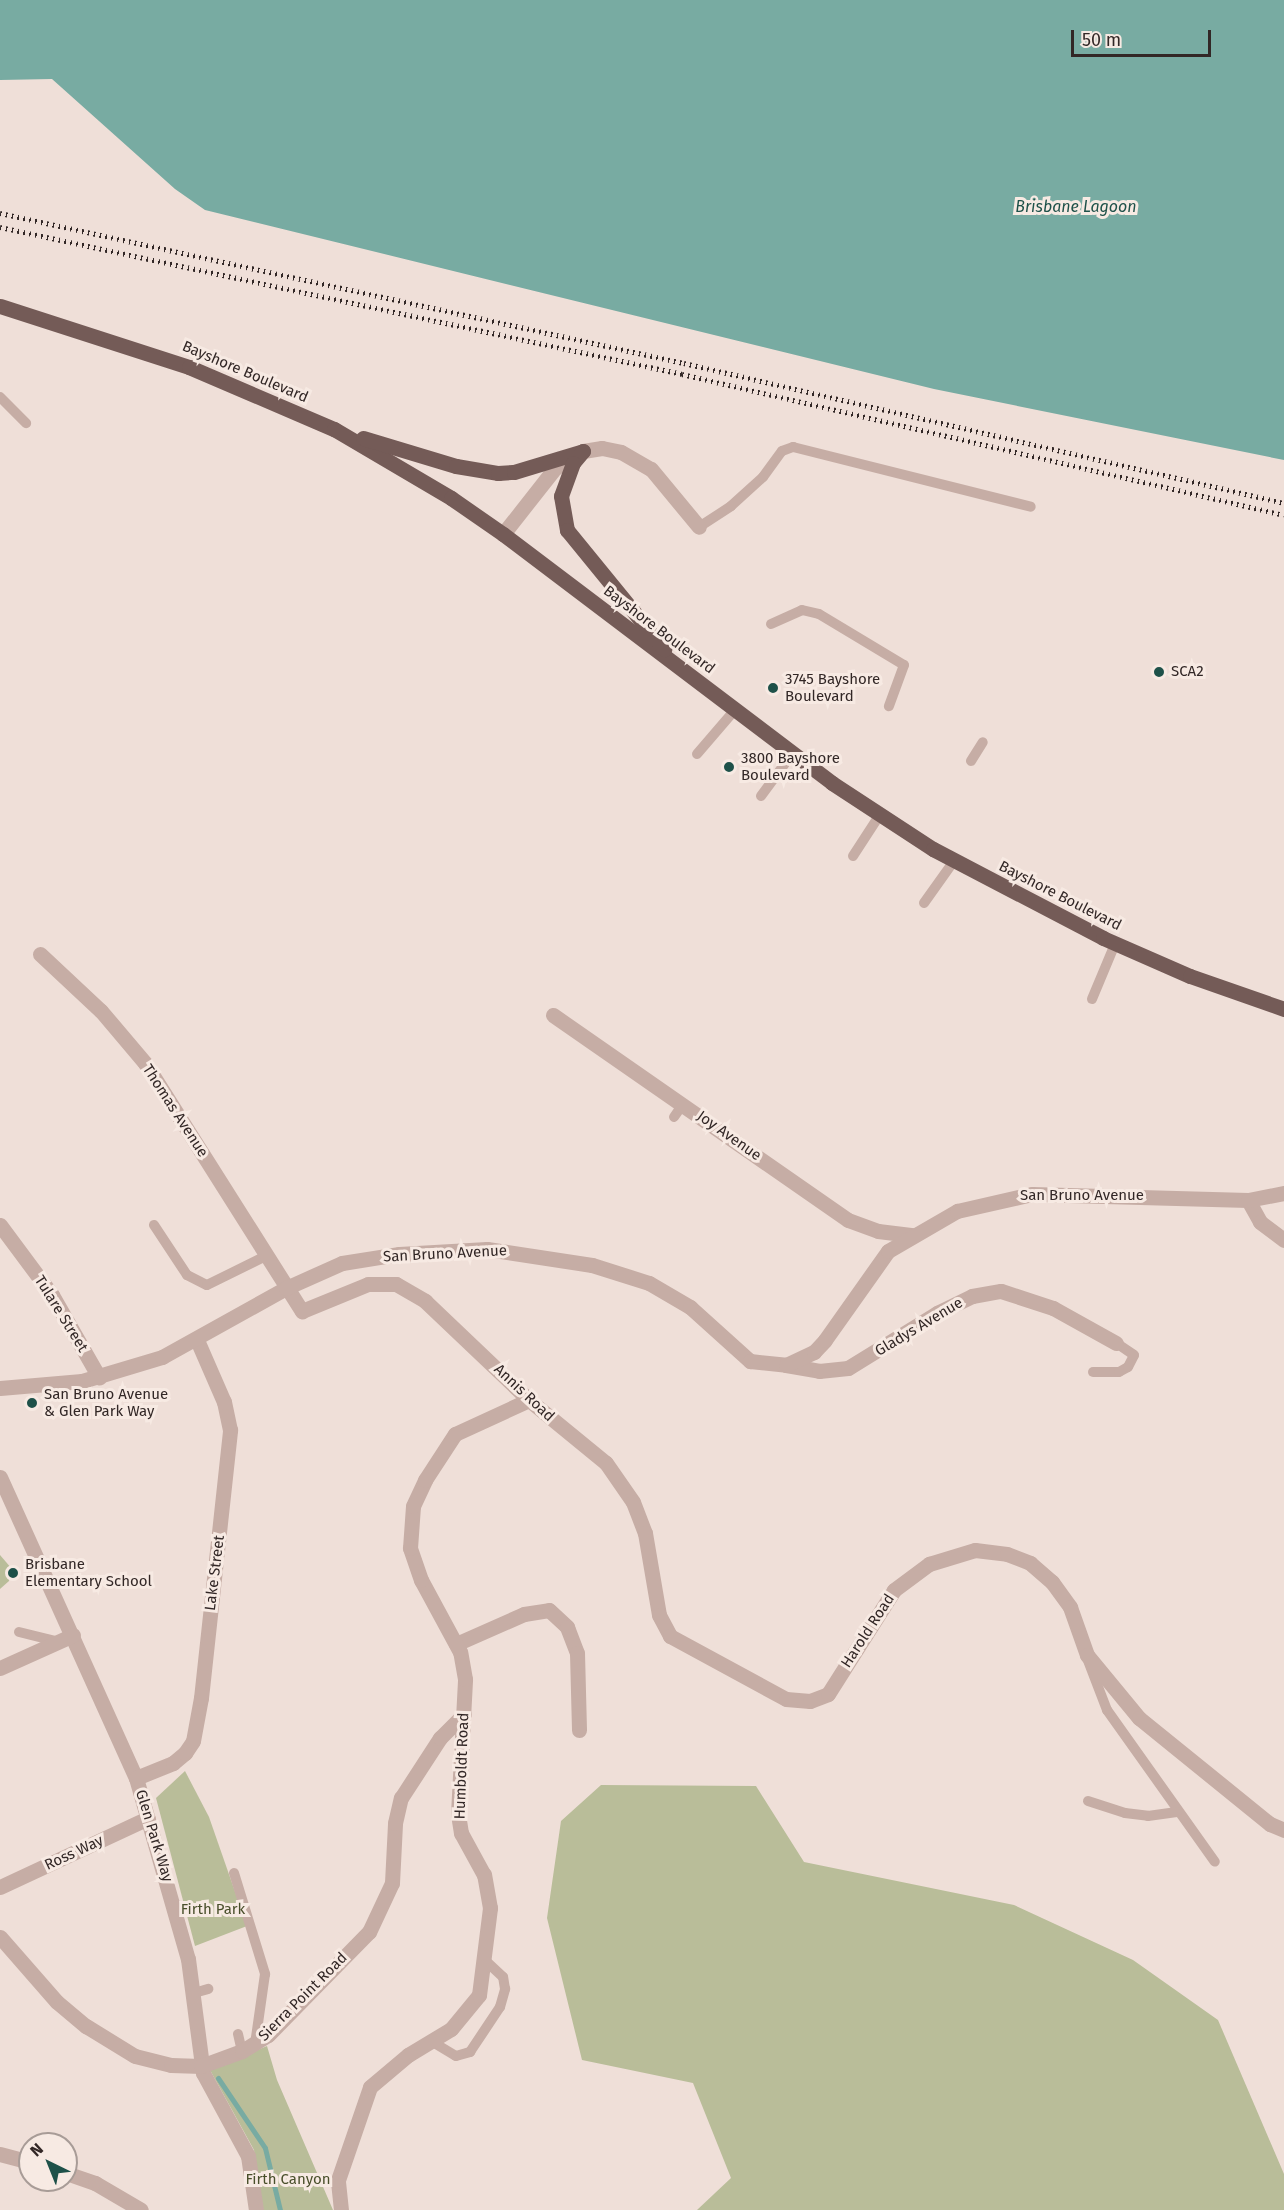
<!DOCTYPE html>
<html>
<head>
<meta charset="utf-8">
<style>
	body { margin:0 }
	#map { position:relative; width:1284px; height:2210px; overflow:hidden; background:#efdfd8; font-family:"Fira Sans",sans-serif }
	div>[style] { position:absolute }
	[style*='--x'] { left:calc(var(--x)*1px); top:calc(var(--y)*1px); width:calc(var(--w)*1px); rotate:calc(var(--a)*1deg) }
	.green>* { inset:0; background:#b9bd99 }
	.water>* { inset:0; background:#78aba2 }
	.stream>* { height:5px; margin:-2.5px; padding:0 2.5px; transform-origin:2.5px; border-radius:2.5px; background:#78aba2 }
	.service>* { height:10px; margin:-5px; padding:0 5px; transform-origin:5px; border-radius:5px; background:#c6ada5 }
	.minor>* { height:15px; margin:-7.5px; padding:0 7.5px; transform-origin:7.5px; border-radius:7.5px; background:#c6ada5 }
	.tertiary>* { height:15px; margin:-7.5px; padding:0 7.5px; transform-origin:7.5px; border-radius:7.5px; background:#c6ada5 }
	.primary>* { height:15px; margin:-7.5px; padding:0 7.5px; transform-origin:7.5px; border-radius:7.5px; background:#745b57 }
	.rail>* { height:4.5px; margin-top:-2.25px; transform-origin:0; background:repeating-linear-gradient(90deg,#322726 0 1.5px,transparent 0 6px) }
	.dots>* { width:16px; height:16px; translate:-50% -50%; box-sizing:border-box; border:3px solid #f7eae3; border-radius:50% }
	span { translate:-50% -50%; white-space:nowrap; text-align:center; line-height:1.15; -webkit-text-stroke:6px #f7eae3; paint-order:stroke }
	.street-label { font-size:15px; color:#322726 }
	.poi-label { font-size:15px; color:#322726 }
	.left { translate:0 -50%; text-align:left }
	.park-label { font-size:15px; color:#494f2b }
	.water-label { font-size:16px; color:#1e5149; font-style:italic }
	.north { position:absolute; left:18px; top:2132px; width:60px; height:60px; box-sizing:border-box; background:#f7eae3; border:2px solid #a89c97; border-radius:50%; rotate:317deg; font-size:16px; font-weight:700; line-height:24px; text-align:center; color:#322726 }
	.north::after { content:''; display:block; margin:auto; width:21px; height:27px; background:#1e5149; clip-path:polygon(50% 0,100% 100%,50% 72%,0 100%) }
	.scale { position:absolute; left:1071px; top:30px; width:140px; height:27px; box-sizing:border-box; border:3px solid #322726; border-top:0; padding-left:8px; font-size:18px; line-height:21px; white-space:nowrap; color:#322726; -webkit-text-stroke:4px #f7eae3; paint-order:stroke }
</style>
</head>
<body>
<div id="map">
	<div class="green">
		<i style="clip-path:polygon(0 1555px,12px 1569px,9px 1581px,0 1589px)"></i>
		<i style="clip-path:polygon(185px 1771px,209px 1817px,247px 1926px,195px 1946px,156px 1798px)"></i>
		<i style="clip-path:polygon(601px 1785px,756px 1786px,804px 1862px,1014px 1905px,1133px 1960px,1218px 2020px,1284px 2174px,1284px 2210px,697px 2210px,731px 2178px,693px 2083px,582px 2060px,547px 1918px,561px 1821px)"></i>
		<i style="clip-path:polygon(267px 2046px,277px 2080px,333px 2210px,261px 2210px,254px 2150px,210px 2070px)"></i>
	</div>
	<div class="water">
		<i style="clip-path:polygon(0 0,1284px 0,1284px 460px,934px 389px,205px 210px,175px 189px,52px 79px,0 80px)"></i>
	</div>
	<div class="stream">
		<i style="--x:218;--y:2078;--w:84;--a:56.1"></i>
		<i style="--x:265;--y:2148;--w:64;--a:76.4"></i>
	</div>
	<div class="service">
		<i style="--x:0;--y:397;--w:37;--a:45"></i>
		<i style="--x:699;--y:527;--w:38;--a:-33"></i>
		<i style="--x:731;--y:506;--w:43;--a:-42.2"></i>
		<i style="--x:763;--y:477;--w:32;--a:-54"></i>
		<i style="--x:782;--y:451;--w:12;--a:-20"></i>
		<i style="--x:793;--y:447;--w:245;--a:14.1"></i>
		<i style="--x:771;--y:624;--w:34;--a:-24"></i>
		<i style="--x:802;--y:610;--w:17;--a:13"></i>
		<i style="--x:819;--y:614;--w:99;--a:31"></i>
		<i style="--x:904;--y:665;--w:44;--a:110.1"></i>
		<i style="--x:697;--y:754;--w:57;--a:-49.3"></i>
		<i style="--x:971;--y:761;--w:22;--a:-58"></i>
		<i style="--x:761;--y:796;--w:52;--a:-53.6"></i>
		<i style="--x:853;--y:856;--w:48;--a:-57"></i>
		<i style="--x:924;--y:903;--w:52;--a:-54.5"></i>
		<i style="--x:1092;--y:999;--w:60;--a:-67.3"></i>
		<i style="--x:674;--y:1117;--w:16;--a:-55"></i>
		<i style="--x:154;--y:1225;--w:60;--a:56.6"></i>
		<i style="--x:187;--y:1275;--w:22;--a:27"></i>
		<i style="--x:207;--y:1285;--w:66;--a:-26.2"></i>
		<i style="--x:1093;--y:1372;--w:26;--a:0"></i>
		<i style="--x:1119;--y:1372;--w:10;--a:-29"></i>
		<i style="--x:1128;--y:1367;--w:13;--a:-63"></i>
		<i style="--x:1134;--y:1355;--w:22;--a:-146"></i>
		<i style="--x:19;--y:1632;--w:41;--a:14"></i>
		<i style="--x:1087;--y:1658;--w:56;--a:69"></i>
		<i style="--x:1107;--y:1710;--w:186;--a:54.6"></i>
		<i style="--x:1088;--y:1801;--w:39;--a:18"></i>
		<i style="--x:1125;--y:1813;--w:23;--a:7"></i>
		<i style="--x:1148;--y:1816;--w:29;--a:-8"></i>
		<i style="--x:234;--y:1873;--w:106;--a:72.9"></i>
		<i style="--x:265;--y:1974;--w:71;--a:98.1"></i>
		<i style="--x:194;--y:1993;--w:15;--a:-16"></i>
		<i style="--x:238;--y:2034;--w:17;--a:77"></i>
		<i style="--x:431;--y:2041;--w:29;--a:31"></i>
		<i style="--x:456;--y:2056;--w:15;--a:-16"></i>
		<i style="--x:470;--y:2052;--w:54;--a:-56.3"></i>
		<i style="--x:500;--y:2007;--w:19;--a:-74"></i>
		<i style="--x:505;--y:1989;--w:12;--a:-99"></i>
		<i style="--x:503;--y:1977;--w:26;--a:-137"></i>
	</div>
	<div class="minor">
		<i style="--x:503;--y:534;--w:84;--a:-51.8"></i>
		<i style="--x:555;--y:468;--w:33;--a:-31"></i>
		<i style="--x:583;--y:451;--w:19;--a:-9"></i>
		<i style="--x:602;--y:448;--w:19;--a:12"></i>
		<i style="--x:621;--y:452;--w:34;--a:30"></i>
		<i style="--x:651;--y:469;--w:75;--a:50.4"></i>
		<i style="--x:40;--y:954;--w:83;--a:43.1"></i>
		<i style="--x:101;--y:1011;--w:68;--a:49.8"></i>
		<i style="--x:145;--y:1063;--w:294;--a:57.7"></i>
		<i style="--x:302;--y:1311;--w:71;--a:-22.2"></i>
		<i style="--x:368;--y:1284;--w:28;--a:0"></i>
		<i style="--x:396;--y:1284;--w:34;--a:30"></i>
		<i style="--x:425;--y:1301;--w:144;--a:43.6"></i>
		<i style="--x:529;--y:1400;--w:99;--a:39.3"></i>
		<i style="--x:606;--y:1463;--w:47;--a:55.3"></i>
		<i style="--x:633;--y:1502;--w:33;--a:69"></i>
		<i style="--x:645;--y:1533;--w:83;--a:80.3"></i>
		<i style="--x:659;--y:1615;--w:24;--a:62"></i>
		<i style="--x:670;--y:1636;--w:132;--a:28.5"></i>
		<i style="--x:786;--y:1699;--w:24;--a:5"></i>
		<i style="--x:810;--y:1701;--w:19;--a:-21"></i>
		<i style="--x:828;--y:1694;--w:123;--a:-57.6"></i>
		<i style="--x:894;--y:1590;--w:44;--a:-36.6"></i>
		<i style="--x:929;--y:1564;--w:48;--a:-16.9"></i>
		<i style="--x:975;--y:1550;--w:32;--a:7"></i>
		<i style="--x:1007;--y:1554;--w:25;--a:21"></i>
		<i style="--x:1030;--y:1563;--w:29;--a:41"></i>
		<i style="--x:1052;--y:1582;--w:31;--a:54"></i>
		<i style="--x:1070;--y:1607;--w:51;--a:70.5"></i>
		<i style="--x:1087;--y:1655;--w:82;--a:50.5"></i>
		<i style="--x:1139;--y:1718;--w:169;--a:39"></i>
		<i style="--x:1270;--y:1824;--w:15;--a:23"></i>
		<i style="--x:553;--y:1015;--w:359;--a:34.8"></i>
		<i style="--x:848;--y:1220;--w:32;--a:20"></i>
		<i style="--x:878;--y:1231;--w:35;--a:7"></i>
		<i style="--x:1248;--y:1200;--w:25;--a:61"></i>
		<i style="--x:1260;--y:1222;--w:30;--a:37"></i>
		<i style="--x:0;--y:1225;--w:87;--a:53.4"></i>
		<i style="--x:52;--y:1295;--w:95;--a:60.2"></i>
		<i style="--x:786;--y:1365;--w:34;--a:10"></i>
		<i style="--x:819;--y:1371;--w:29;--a:-6"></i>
		<i style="--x:848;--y:1368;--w:105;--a:-31.7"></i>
		<i style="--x:937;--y:1313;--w:39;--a:-26"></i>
		<i style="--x:972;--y:1296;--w:29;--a:-10"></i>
		<i style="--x:1001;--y:1291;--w:55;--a:18.1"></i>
		<i style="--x:1053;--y:1308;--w:72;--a:29.1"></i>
		<i style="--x:0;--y:1477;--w:330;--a:65.7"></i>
		<i style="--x:136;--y:1778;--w:188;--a:74"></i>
		<i style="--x:188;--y:1959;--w:115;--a:82.5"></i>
		<i style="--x:203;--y:2073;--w:94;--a:61.5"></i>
		<i style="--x:248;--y:2156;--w:55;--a:81.6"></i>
		<i style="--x:456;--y:1644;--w:74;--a:-23.8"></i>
		<i style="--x:524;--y:1614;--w:25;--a:-9"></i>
		<i style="--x:549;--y:1610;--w:25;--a:43"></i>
		<i style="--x:567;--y:1627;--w:28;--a:69"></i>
		<i style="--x:577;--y:1653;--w:77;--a:88.5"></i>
		<i style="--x:0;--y:1668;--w:80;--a:-24.3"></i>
		<i style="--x:136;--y:1778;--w:40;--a:-22"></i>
		<i style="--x:173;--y:1763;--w:16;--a:-40"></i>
		<i style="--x:185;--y:1753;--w:14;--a:-56"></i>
		<i style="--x:193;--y:1741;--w:44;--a:-79.5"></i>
		<i style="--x:201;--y:1698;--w:270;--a:-83.8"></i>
		<i style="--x:230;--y:1430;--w:29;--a:-102"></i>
		<i style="--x:224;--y:1402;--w:68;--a:-113.5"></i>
		<i style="--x:0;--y:1887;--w:163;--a:-25"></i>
		<i style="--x:0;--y:1937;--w:86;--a:48.8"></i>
		<i style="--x:57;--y:2002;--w:38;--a:40"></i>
		<i style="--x:86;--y:2026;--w:57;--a:31.5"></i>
		<i style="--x:135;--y:2056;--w:37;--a:14"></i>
		<i style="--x:171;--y:2065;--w:30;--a:2"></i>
		<i style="--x:201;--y:2066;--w:44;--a:-20.1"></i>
		<i style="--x:242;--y:2051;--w:31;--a:-32"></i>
		<i style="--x:268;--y:2035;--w:144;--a:-45.6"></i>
		<i style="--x:369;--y:1932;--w:54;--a:-64.9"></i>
		<i style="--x:392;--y:1883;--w:60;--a:-87.1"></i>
		<i style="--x:395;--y:1823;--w:26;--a:-77"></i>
		<i style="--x:401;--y:1798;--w:72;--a:-57"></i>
		<i style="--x:440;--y:1738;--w:34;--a:-45"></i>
		<i style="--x:0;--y:2154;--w:31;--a:15"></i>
		<i style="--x:66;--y:2173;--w:31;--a:19"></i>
		<i style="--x:95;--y:2183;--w:53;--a:30.4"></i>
		<i style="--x:341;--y:2210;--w:30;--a:-96"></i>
		<i style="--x:338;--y:2180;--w:98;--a:-71"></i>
		<i style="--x:370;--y:2087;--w:50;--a:-40.1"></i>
		<i style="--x:408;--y:2055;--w:50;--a:-31.2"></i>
		<i style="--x:451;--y:2029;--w:44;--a:-50.5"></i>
		<i style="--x:479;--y:1995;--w:88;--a:-82.8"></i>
		<i style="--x:490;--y:1908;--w:34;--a:-100"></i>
		<i style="--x:484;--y:1875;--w:48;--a:-118.7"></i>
		<i style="--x:461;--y:1833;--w:19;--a:-99"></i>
		<i style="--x:458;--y:1814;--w:135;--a:-87"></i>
		<i style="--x:465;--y:1679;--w:27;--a:-100"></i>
		<i style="--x:460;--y:1652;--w:82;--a:-118.4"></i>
		<i style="--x:421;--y:1580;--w:34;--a:-109"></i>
		<i style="--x:410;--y:1548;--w:42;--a:-85.9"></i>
		<i style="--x:413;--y:1506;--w:29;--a:-65"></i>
		<i style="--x:425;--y:1480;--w:55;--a:-56.9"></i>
		<i style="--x:455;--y:1434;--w:81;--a:-24.7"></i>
	</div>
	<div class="tertiary">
		<i style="--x:0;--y:1388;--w:82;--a:-4.9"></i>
		<i style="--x:82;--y:1381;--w:84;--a:-16.7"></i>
		<i style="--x:162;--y:1357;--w:142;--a:-29.1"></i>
		<i style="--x:286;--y:1288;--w:61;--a:-24.1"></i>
		<i style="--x:342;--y:1263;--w:58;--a:-9"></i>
		<i style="--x:399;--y:1254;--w:88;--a:-3.3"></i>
		<i style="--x:487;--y:1249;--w:106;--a:8.7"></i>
		<i style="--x:592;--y:1265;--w:60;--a:17.5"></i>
		<i style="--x:649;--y:1283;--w:48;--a:30.3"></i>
		<i style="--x:690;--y:1307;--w:81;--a:42"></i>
		<i style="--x:750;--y:1361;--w:36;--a:6"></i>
		<i style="--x:786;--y:1365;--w:31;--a:-25"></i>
		<i style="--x:814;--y:1352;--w:16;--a:-47"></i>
		<i style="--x:825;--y:1340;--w:109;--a:-54.7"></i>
		<i style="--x:888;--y:1251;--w:80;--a:-30.1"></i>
		<i style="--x:957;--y:1211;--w:77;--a:-12.8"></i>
		<i style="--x:1032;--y:1194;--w:216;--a:1.6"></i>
		<i style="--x:1248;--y:1200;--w:37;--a:-11"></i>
	</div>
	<div class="primary">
		<i style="--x:0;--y:306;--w:199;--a:17.9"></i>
		<i style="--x:189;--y:367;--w:158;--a:23.2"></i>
		<i style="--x:334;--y:429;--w:136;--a:30.5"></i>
		<i style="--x:451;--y:498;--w:63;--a:34.7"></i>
		<i style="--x:503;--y:534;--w:413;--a:37.1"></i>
		<i style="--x:832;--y:783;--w:121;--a:33.2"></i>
		<i style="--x:933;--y:849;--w:192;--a:27.6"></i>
		<i style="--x:1103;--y:938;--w:95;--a:23.6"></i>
		<i style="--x:1190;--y:976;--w:100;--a:19.3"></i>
		<i style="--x:363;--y:438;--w:97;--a:16.8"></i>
		<i style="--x:456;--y:466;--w:43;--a:9.5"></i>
		<i style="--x:498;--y:473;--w:16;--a:-4"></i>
		<i style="--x:514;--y:472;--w:72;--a:-16.9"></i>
		<i style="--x:583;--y:451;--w:16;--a:130"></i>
		<i style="--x:573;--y:463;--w:35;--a:110"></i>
		<i style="--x:561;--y:496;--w:35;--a:80"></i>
		<i style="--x:567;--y:530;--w:154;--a:50.8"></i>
	</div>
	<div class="rail">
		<i style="--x:0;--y:213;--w:700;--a:12.37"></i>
		<i style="--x:684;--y:363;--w:616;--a:13.13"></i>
		<i style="--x:0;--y:227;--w:698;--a:12.16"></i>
		<i style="--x:682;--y:374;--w:618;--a:13.18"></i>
	</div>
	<div class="dots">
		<i style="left:1159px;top:672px;background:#1e5149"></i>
		<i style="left:773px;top:688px;background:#1e5149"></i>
		<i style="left:729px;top:767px;background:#1e5149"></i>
		<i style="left:32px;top:1403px;background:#1e5149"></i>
		<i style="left:13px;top:1573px;background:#1e5149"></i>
	</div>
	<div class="street-label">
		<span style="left:245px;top:372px;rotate:23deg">Bayshore Boulevard</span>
		<span style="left:659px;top:630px;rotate:37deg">Bayshore Boulevard</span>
		<span style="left:1060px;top:896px;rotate:27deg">Bayshore Boulevard</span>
		<span style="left:175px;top:1111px;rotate:57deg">Thomas Avenue</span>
		<span style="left:729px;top:1136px;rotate:35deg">Joy Avenue</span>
		<span style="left:1082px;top:1196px">San Bruno Avenue</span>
		<span style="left:445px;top:1254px;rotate:-3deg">San Bruno Avenue</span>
		<span style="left:61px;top:1314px;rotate:58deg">Tulare Street</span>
		<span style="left:919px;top:1327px;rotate:-31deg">Gladys Avenue</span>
		<span style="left:524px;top:1393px;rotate:43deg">Annis Road</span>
		<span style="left:215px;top:1573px;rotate:-83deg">Lake Street</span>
		<span style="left:868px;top:1631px;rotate:-57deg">Harold Road</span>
		<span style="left:462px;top:1766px;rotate:-88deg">Humboldt Road</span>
		<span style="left:154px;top:1836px;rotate:73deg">Glen Park Way</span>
		<span style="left:74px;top:1853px;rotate:-25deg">Ross Way</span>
		<span style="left:303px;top:1997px;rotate:-45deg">Sierra Point Road</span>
	</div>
	<div class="poi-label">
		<span class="left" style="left:1171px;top:672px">SCA2</span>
		<span class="left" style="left:785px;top:688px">3745 Bayshore<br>Boulevard</span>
		<span class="left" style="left:741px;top:767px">3800 Bayshore<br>Boulevard</span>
		<span class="left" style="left:44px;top:1403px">San Bruno Avenue<br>&amp; Glen Park Way</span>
		<span class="left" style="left:25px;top:1573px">Brisbane<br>Elementary School</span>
	</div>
	<div class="park-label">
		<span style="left:213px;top:1910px">Firth Park</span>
		<span style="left:288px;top:2180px">Firth Canyon</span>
	</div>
	<div class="water-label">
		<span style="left:1076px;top:207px">Brisbane Lagoon</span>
	</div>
	<div class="north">N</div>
	<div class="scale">50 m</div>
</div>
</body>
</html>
